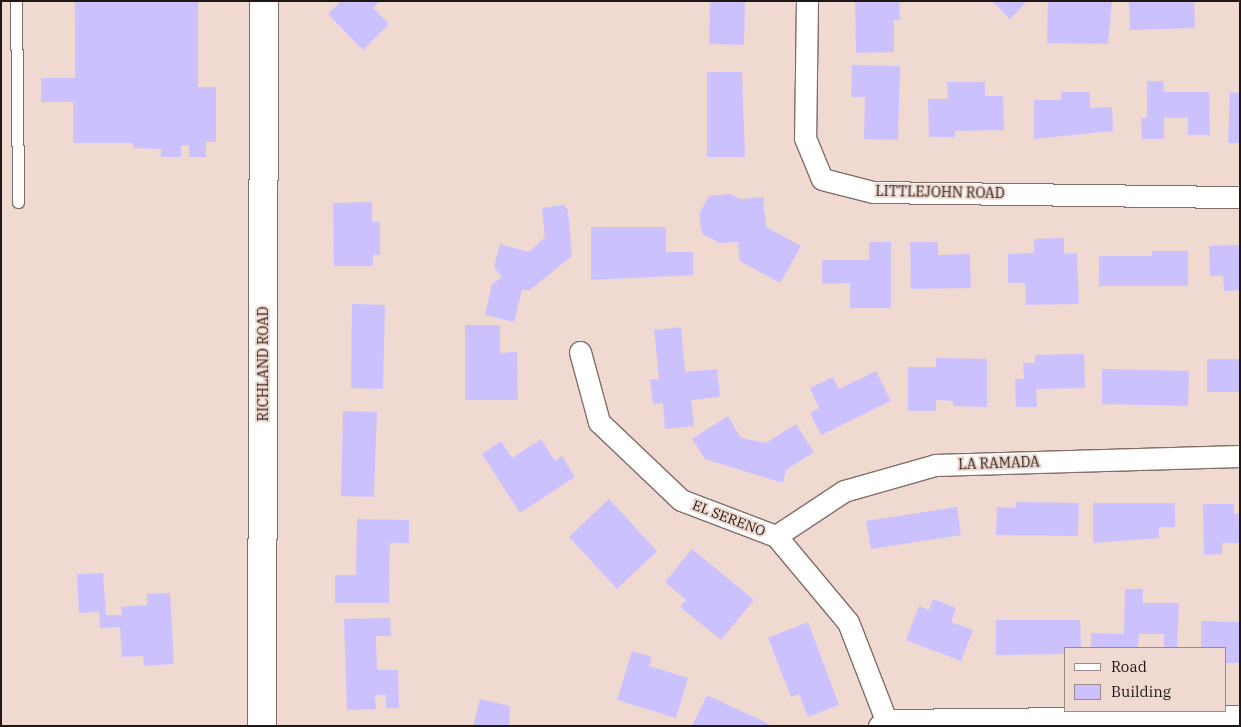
<!DOCTYPE html>
<html>
<head>
<meta charset="utf-8">
<style>
	body { margin:0 }
	#map { position:relative; width:1241px; height:727px; overflow:hidden; background:#f0d9d1; font-family:"IBM Plex Serif",serif }
	div>[style] { position:absolute }
	[style*='--x'] { left:calc(var(--x)*1px); top:calc(var(--y)*1px); width:calc(var(--w)*1px); rotate:calc(var(--a)*1deg) }
	.building>* { inset:0; background:#ccc1ff }
	.roads { filter:drop-shadow(1px 0 #826e67) drop-shadow(-1px 0 #826e67) drop-shadow(0 1px #826e67) drop-shadow(0 -1px #826e67) }
	.lane>* { height:11px; margin:-5.5px; padding:0 5.5px; transform-origin:5.5px; border-radius:5.5px; background:#fff }
	.street>* { height:21px; margin:-10.5px; padding:0 10.5px; transform-origin:10.5px; border-radius:10.5px; background:#fff }
	.secondary>* { height:28px; margin:-14px; padding:0 14px; transform-origin:14px; border-radius:14px; background:#fff }
	span { translate:-50% -50%; white-space:nowrap; text-align:center; line-height:1.15; -webkit-text-stroke:4px #f0d9d1; paint-order:stroke }
	.street-label { font-size:14px; color:#1f1714 }
	.frame { position:absolute; inset:0; border:2px solid #1f1714; pointer-events:none }
	.legend { position:absolute; left:1064px; top:647px; width:162px; height:65px; box-sizing:border-box; background:#f0d9d1; border:1px solid #9c8b85; margin:0; padding:6px 9px; list-style:none; font-size:15px; color:#1f1714 }
	.legend li { display:flex; align-items:center; gap:10px; height:25px }
	.legend b { width:25px; border:1px solid #9c8b85 }
</style>
</head>
<body>
<div id="map">
	<div class="building">
		<i style="clip-path:polygon(341px 1px,380px 1px,373px 8px,389px 24px,363px 50px,328px 14px)"></i>
		<i style="clip-path:polygon(710px 1px,745px 1px,744px 45px,709px 44px)"></i>
		<i style="clip-path:polygon(855px 1px,899px 1px,900px 20px,894px 20px,894px 52px,856px 53px)"></i>
		<i style="clip-path:polygon(992px 1px,1027px 1px,1010px 19px)"></i>
		<i style="clip-path:polygon(1048px 1px,1112px 1px,1108px 44px,1047px 43px)"></i>
		<i style="clip-path:polygon(1129px 1px,1194px 1px,1195px 28px,1130px 30px)"></i>
		<i style="clip-path:polygon(75px 2px,198px 2px,198px 87px,216px 87px,216px 142px,206px 142px,206px 157px,189px 157px,189px 145px,181px 145px,181px 157px,161px 157px,161px 149px,133px 148px,133px 143px,73px 143px,73px 102px,41px 102px,41px 78px,75px 78px)"></i>
		<i style="clip-path:polygon(852px 65px,900px 66px,898px 140px,864px 139px,865px 97px,851px 97px)"></i>
		<i style="clip-path:polygon(707px 72px,742px 72px,745px 157px,707px 157px)"></i>
		<i style="clip-path:polygon(1147px 81px,1163px 81px,1164px 92px,1209px 92px,1210px 135px,1188px 135px,1188px 118px,1164px 118px,1164px 139px,1142px 139px,1141px 118px,1147px 118px)"></i>
		<i style="clip-path:polygon(947px 82px,985px 82px,985px 96px,1003px 96px,1004px 130px,955px 131px,955px 137px,929px 137px,928px 99px,948px 99px)"></i>
		<i style="clip-path:polygon(1061px 92px,1090px 92px,1090px 108px,1112px 107px,1113px 131px,1034px 139px,1034px 100px,1061px 100px)"></i>
		<i style="clip-path:polygon(1230px 92px,1240px 93px,1240px 143px,1228px 143px)"></i>
		<i style="clip-path:polygon(730px 194px,740px 199px,763px 197px,766px 227px,801px 246px,780px 283px,740px 261px,738px 242px,720px 243px,702px 234px,699px 214px,709px 196px)"></i>
		<i style="clip-path:polygon(372px 202px,372px 222px,380px 222px,380px 255px,373px 255px,373px 266px,334px 266px,333px 203px)"></i>
		<i style="clip-path:polygon(564px 205px,568px 210px,572px 256px,530px 290px,522px 290px,514px 322px,485px 315px,492px 284px,502px 277px,494px 267px,500px 244px,529px 252px,545px 237px,542px 208px)"></i>
		<i style="clip-path:polygon(591px 227px,666px 227px,666px 252px,693px 252px,693px 275px,591px 280px)"></i>
		<i style="clip-path:polygon(1064px 238px,1064px 254px,1077px 253px,1079px 304px,1026px 305px,1025px 283px,1008px 283px,1008px 254px,1034px 253px,1034px 239px)"></i>
		<i style="clip-path:polygon(869px 242px,891px 242px,891px 308px,850px 308px,850px 283px,822px 284px,822px 260px,869px 260px)"></i>
		<i style="clip-path:polygon(910px 242px,938px 242px,938px 255px,970px 254px,971px 288px,911px 289px)"></i>
		<i style="clip-path:polygon(1240px 245px,1240px 290px,1224px 291px,1223px 276px,1210px 276px,1209px 246px)"></i>
		<i style="clip-path:polygon(1152px 251px,1188px 251px,1188px 286px,1099px 286px,1099px 256px,1152px 256px)"></i>
		<i style="clip-path:polygon(352px 304px,385px 305px,383px 389px,351px 388px)"></i>
		<i style="clip-path:polygon(465px 325px,500px 325px,500px 353px,517px 352px,518px 400px,465px 400px)"></i>
		<i style="clip-path:polygon(681px 327px,685px 372px,717px 369px,720px 397px,691px 400px,694px 426px,665px 429px,663px 403px,653px 404px,650px 380px,659px 379px,654px 330px)"></i>
		<i style="clip-path:polygon(1084px 354px,1085px 388px,1036px 389px,1037px 407px,1016px 407px,1015px 379px,1024px 379px,1023px 363px,1035px 363px,1035px 355px)"></i>
		<i style="clip-path:polygon(936px 358px,987px 359px,987px 407px,953px 406px,953px 401px,936px 400px,936px 411px,908px 411px,908px 367px,936px 367px)"></i>
		<i style="clip-path:polygon(1207px 359px,1240px 359px,1240px 392px,1207px 392px)"></i>
		<i style="clip-path:polygon(1102px 369px,1189px 371px,1188px 406px,1102px 404px)"></i>
		<i style="clip-path:polygon(876px 371px,891px 401px,821px 435px,810px 413px,819px 408px,810px 388px,833px 377px,839px 389px)"></i>
		<i style="clip-path:polygon(343px 411px,377px 412px,374px 497px,341px 496px)"></i>
		<i style="clip-path:polygon(728px 416px,741px 438px,766px 443px,796px 424px,814px 452px,786px 470px,783px 483px,705px 459px,692px 439px)"></i>
		<i style="clip-path:polygon(541px 439px,555px 461px,562px 456px,575px 477px,520px 513px,482px 454px,501px 441px,512px 458px)"></i>
		<i style="clip-path:polygon(609px 499px,657px 551px,617px 589px,569px 537px)"></i>
		<i style="clip-path:polygon(1016px 502px,1079px 503px,1078px 536px,996px 535px,997px 507px,1016px 508px)"></i>
		<i style="clip-path:polygon(1093px 503px,1175px 503px,1175px 527px,1159px 527px,1159px 538px,1093px 543px)"></i>
		<i style="clip-path:polygon(1203px 504px,1234px 504px,1234px 514px,1240px 514px,1240px 543px,1222px 543px,1222px 554px,1204px 555px)"></i>
		<i style="clip-path:polygon(957px 507px,961px 535px,871px 549px,866px 521px)"></i>
		<i style="clip-path:polygon(357px 519px,409px 520px,409px 543px,390px 543px,389px 603px,335px 603px,335px 575px,356px 575px)"></i>
		<i style="clip-path:polygon(692px 549px,754px 600px,721px 640px,680px 607px,686px 600px,665px 582px)"></i>
		<i style="clip-path:polygon(103px 573px,106px 615px,122px 615px,121px 607px,147px 605px,147px 594px,170px 593px,174px 664px,144px 666px,143px 656px,122px 657px,120px 627px,100px 628px,99px 612px,79px 613px,77px 574px)"></i>
		<i style="clip-path:polygon(1125px 589px,1143px 589px,1143px 603px,1179px 603px,1177px 648px,1164px 648px,1164px 634px,1139px 634px,1138px 648px,1091px 648px,1091px 633px,1124px 634px)"></i>
		<i style="clip-path:polygon(933px 599px,956px 608px,951px 622px,973px 630px,961px 661px,906px 640px,919px 606px,929px 610px)"></i>
		<i style="clip-path:polygon(390px 618px,391px 636px,376px 636px,377px 670px,398px 670px,399px 708px,386px 708px,386px 695px,375px 695px,376px 709px,347px 710px,344px 619px)"></i>
		<i style="clip-path:polygon(996px 620px,1080px 620px,1081px 648px,1065px 648px,1065px 654px,996px 655px)"></i>
		<i style="clip-path:polygon(1201px 621px,1240px 622px,1240px 663px,1225px 663px,1225px 648px,1201px 648px)"></i>
		<i style="clip-path:polygon(808px 622px,839px 705px,808px 717px,799px 694px,791px 697px,768px 638px)"></i>
		<i style="clip-path:polygon(632px 651px,652px 657px,649px 666px,688px 678px,676px 718px,617px 700px)"></i>
		<i style="clip-path:polygon(707px 695px,769px 724px,768px 726px,692px 726px)"></i>
		<i style="clip-path:polygon(480px 699px,510px 706px,509px 726px,473px 726px)"></i>
	</div>
	<div class="roads">
		<div class="lane">
			<i style="--x:16;--y:1;--w:201;--a:89.4"></i>
		</div>
		<div class="street">
			<i style="--x:807;--y:1;--w:137;--a:90.8"></i>
			<i style="--x:805;--y:138;--w:44;--a:67.5"></i>
			<i style="--x:822;--y:179;--w:53;--a:14.3"></i>
			<i style="--x:873;--y:192;--w:367;--a:0.8"></i>
			<i style="--x:580;--y:352;--w:73;--a:74.8"></i>
			<i style="--x:599;--y:422;--w:113;--a:43.6"></i>
			<i style="--x:681;--y:500;--w:102;--a:20.8"></i>
			<i style="--x:776;--y:536;--w:112;--a:50.1"></i>
			<i style="--x:848;--y:622;--w:105;--a:68.8"></i>
			<i style="--x:776;--y:536;--w:82;--a:-33.5"></i>
			<i style="--x:844;--y:491;--w:95;--a:-15.9"></i>
			<i style="--x:935;--y:465;--w:305;--a:-1.7"></i>
			<i style="--x:879;--y:726;--w:9;--a:-41"></i>
			<i style="--x:886;--y:720;--w:354;--a:-0.6"></i>
		</div>
		<div class="secondary">
			<i style="--x:262;--y:726;--w:725;--a:-89.84"></i>
		</div>
	</div>
	<div class="street-label">
		<span style="left:940px;top:192px;rotate:1deg">LITTLEJOHN ROAD</span>
		<span style="left:263px;top:364px;rotate:-90deg">RICHLAND ROAD</span>
		<span style="left:999px;top:463px;rotate:-2deg">LA RAMADA</span>
		<span style="left:729px;top:518px;rotate:21deg">EL SERENO</span>
	</div>
	<div class="frame"></div>
	<ul class="legend">
	<li><b style="height:6px;background:#fff"></b>Road</li>
	<li><b style="height:14px;background:#ccc1ff"></b>Building</li>
	</ul>
</div>
</body>
</html>
